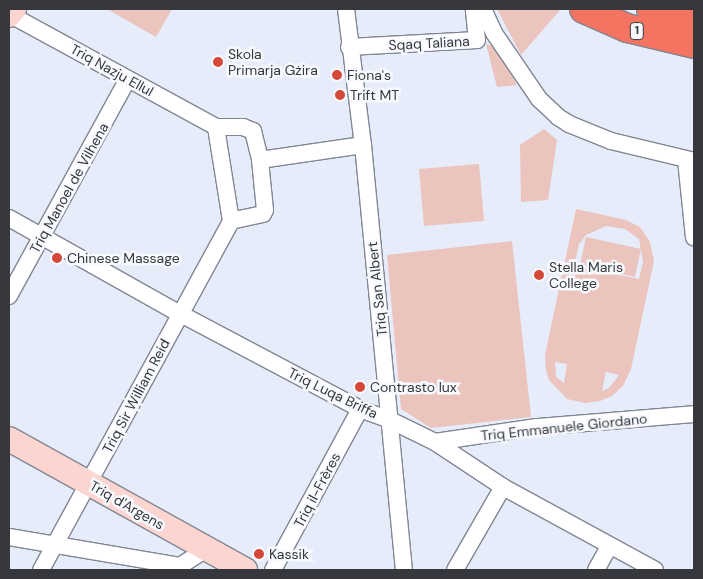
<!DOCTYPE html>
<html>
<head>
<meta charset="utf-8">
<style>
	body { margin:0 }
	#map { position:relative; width:703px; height:579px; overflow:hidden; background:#e6ecfa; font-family:"DM Sans",sans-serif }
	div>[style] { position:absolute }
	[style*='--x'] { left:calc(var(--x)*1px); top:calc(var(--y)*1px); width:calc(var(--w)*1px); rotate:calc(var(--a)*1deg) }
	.green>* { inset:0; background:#ebc4bd }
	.roads { filter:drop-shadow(1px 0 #818693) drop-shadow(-1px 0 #818693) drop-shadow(0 1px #818693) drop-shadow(0 -1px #818693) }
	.street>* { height:16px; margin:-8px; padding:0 8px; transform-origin:8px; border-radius:8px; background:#fff }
	.secondary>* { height:24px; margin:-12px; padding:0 12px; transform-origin:12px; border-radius:12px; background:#fcd5d0 }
	.highway>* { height:28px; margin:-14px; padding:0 14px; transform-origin:14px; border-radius:14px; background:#f47361 }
	.dots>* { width:14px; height:14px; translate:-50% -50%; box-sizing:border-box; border:2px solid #f7f9ff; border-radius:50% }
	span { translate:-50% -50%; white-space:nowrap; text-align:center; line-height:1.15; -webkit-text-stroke:5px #f7f9ff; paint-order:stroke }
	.shield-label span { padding:1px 4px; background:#f7f9ff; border:1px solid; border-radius:4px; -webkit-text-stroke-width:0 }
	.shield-label { font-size:12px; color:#36383e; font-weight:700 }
	.street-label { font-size:14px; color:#36383e }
	.poi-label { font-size:14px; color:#36383e }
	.left { translate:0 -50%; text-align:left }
	.frame { position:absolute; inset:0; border:10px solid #36383e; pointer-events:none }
</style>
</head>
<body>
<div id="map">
	<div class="green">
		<i style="clip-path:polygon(107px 9px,172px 9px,156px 37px)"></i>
		<i style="clip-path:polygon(497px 9px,561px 9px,521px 55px)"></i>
		<i style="clip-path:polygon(486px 44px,496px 47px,517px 85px,497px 87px)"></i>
		<i style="clip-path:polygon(544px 129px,557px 140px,548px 200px,521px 202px,520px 145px)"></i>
		<i style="clip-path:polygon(479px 164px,484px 221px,424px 226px,419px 169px)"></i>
		<i style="clip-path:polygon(evenodd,576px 209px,626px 220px,640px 227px,650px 242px,654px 261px,631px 369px,623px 386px,612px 396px,600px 401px,585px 403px,567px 399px,549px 380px,546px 371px,545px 355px,576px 209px,606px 226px,625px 229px,639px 239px,643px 262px,639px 279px,574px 266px,579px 244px,586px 235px,606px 226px,576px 209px,555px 362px,567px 364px,564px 383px,556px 377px,555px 362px,576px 209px,606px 372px,619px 375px,609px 388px,602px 391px,606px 372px)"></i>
		<i style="clip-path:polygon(586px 237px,641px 249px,635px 277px,580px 265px)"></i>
		<i style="clip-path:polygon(512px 241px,531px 417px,431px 428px,401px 409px,387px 255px)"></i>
	</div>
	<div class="roads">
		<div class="street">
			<i style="--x:346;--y:9;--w:137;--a:82.9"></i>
			<i style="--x:363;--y:145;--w:427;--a:84.5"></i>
			<i style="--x:483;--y:9;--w:26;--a:65"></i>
			<i style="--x:494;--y:33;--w:80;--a:55.7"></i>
			<i style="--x:539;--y:99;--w:26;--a:43"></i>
			<i style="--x:558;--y:117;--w:13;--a:32"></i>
			<i style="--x:569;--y:124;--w:45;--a:22"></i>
			<i style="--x:611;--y:141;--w:85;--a:13.5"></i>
			<i style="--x:9;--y:14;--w:236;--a:28.6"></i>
			<i style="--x:216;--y:127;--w:27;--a:0"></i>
			<i style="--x:243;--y:127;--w:11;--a:22"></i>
			<i style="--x:253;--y:131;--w:30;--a:76"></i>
			<i style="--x:260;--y:160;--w:50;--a:84.3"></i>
			<i style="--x:265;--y:210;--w:4;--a:117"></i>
			<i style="--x:263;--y:214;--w:33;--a:168"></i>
			<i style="--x:231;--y:221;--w:95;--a:-99.1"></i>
			<i style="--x:349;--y:47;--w:128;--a:-3.1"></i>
			<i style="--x:477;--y:40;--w:31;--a:-96"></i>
			<i style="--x:260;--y:160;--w:104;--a:-8.3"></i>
			<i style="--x:686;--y:160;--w:78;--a:84.1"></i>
			<i style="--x:9;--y:218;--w:190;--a:29.3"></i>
			<i style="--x:175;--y:311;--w:209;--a:27.9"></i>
			<i style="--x:360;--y:409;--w:32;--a:20"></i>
			<i style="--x:390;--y:420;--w:50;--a:26.1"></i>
			<i style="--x:435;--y:442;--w:82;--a:33.5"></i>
			<i style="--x:503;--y:487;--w:173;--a:28.6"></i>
			<i style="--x:9;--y:296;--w:247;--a:-61.3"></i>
			<i style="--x:435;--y:442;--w:103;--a:-8.4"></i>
			<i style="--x:537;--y:427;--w:158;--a:-4.7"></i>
			<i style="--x:9;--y:537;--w:173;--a:9.6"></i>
			<i style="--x:180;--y:566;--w:31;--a:-33"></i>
			<i style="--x:41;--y:570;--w:397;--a:-61.4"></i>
			<i style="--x:273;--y:570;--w:183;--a:-61.6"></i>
			<i style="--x:455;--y:570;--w:96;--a:-60"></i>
			<i style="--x:596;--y:570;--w:26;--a:-61"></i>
		</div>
		<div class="secondary">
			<i style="--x:9;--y:15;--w:8;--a:-50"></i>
			<i style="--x:9;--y:439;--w:270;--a:29"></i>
		</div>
		<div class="highway">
			<i style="--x:584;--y:9;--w:47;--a:23.8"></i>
			<i style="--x:627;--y:28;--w:69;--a:13.4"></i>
			<i style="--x:651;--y:9;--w:31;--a:15"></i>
			<i style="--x:681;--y:17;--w:13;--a:4"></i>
		</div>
	</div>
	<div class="dots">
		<i style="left:218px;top:62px;background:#d54838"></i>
		<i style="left:337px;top:75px;background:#d54838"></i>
		<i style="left:340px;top:95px;background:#d54838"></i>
		<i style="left:57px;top:258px;background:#d54838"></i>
		<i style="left:539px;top:275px;background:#d54838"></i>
		<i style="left:360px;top:387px;background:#d54838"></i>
		<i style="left:259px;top:554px;background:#d54838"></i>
	</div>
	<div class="shield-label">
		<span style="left:637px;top:31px">1</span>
	</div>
	<div class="street-label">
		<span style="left:429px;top:43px;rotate:-3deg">Sqaq Taliana</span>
		<span style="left:112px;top:70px;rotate:29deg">Triq Nazju Ellul</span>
		<span style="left:69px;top:188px;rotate:-61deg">Triq Manoel de Vilhena</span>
		<span style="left:377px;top:289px;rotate:-96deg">Triq San Albert</span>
		<span style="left:333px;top:393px;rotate:26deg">Triq Luqa Briffa</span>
		<span style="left:136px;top:396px;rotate:-62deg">Triq Sir William Reid</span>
		<span style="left:564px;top:427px;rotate:-6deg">Triq Emmanuele Giordano</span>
		<span style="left:317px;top:490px;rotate:-62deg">Triq il-Frères</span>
		<span style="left:127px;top:505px;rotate:30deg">Triq d'Argens</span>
	</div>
	<div class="poi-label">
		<span class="left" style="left:228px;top:62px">Skola<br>Primarja Gżira</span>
		<span class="left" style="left:347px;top:75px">Fiona's</span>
		<span class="left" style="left:350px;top:95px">Trift MT</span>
		<span class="left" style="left:67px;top:258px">Chinese Massage</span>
		<span class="left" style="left:549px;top:275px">Stella Maris<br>College</span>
		<span class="left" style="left:370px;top:387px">Contrasto lux</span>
		<span class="left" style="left:269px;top:554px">Kassik</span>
	</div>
	<div class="frame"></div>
</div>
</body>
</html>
